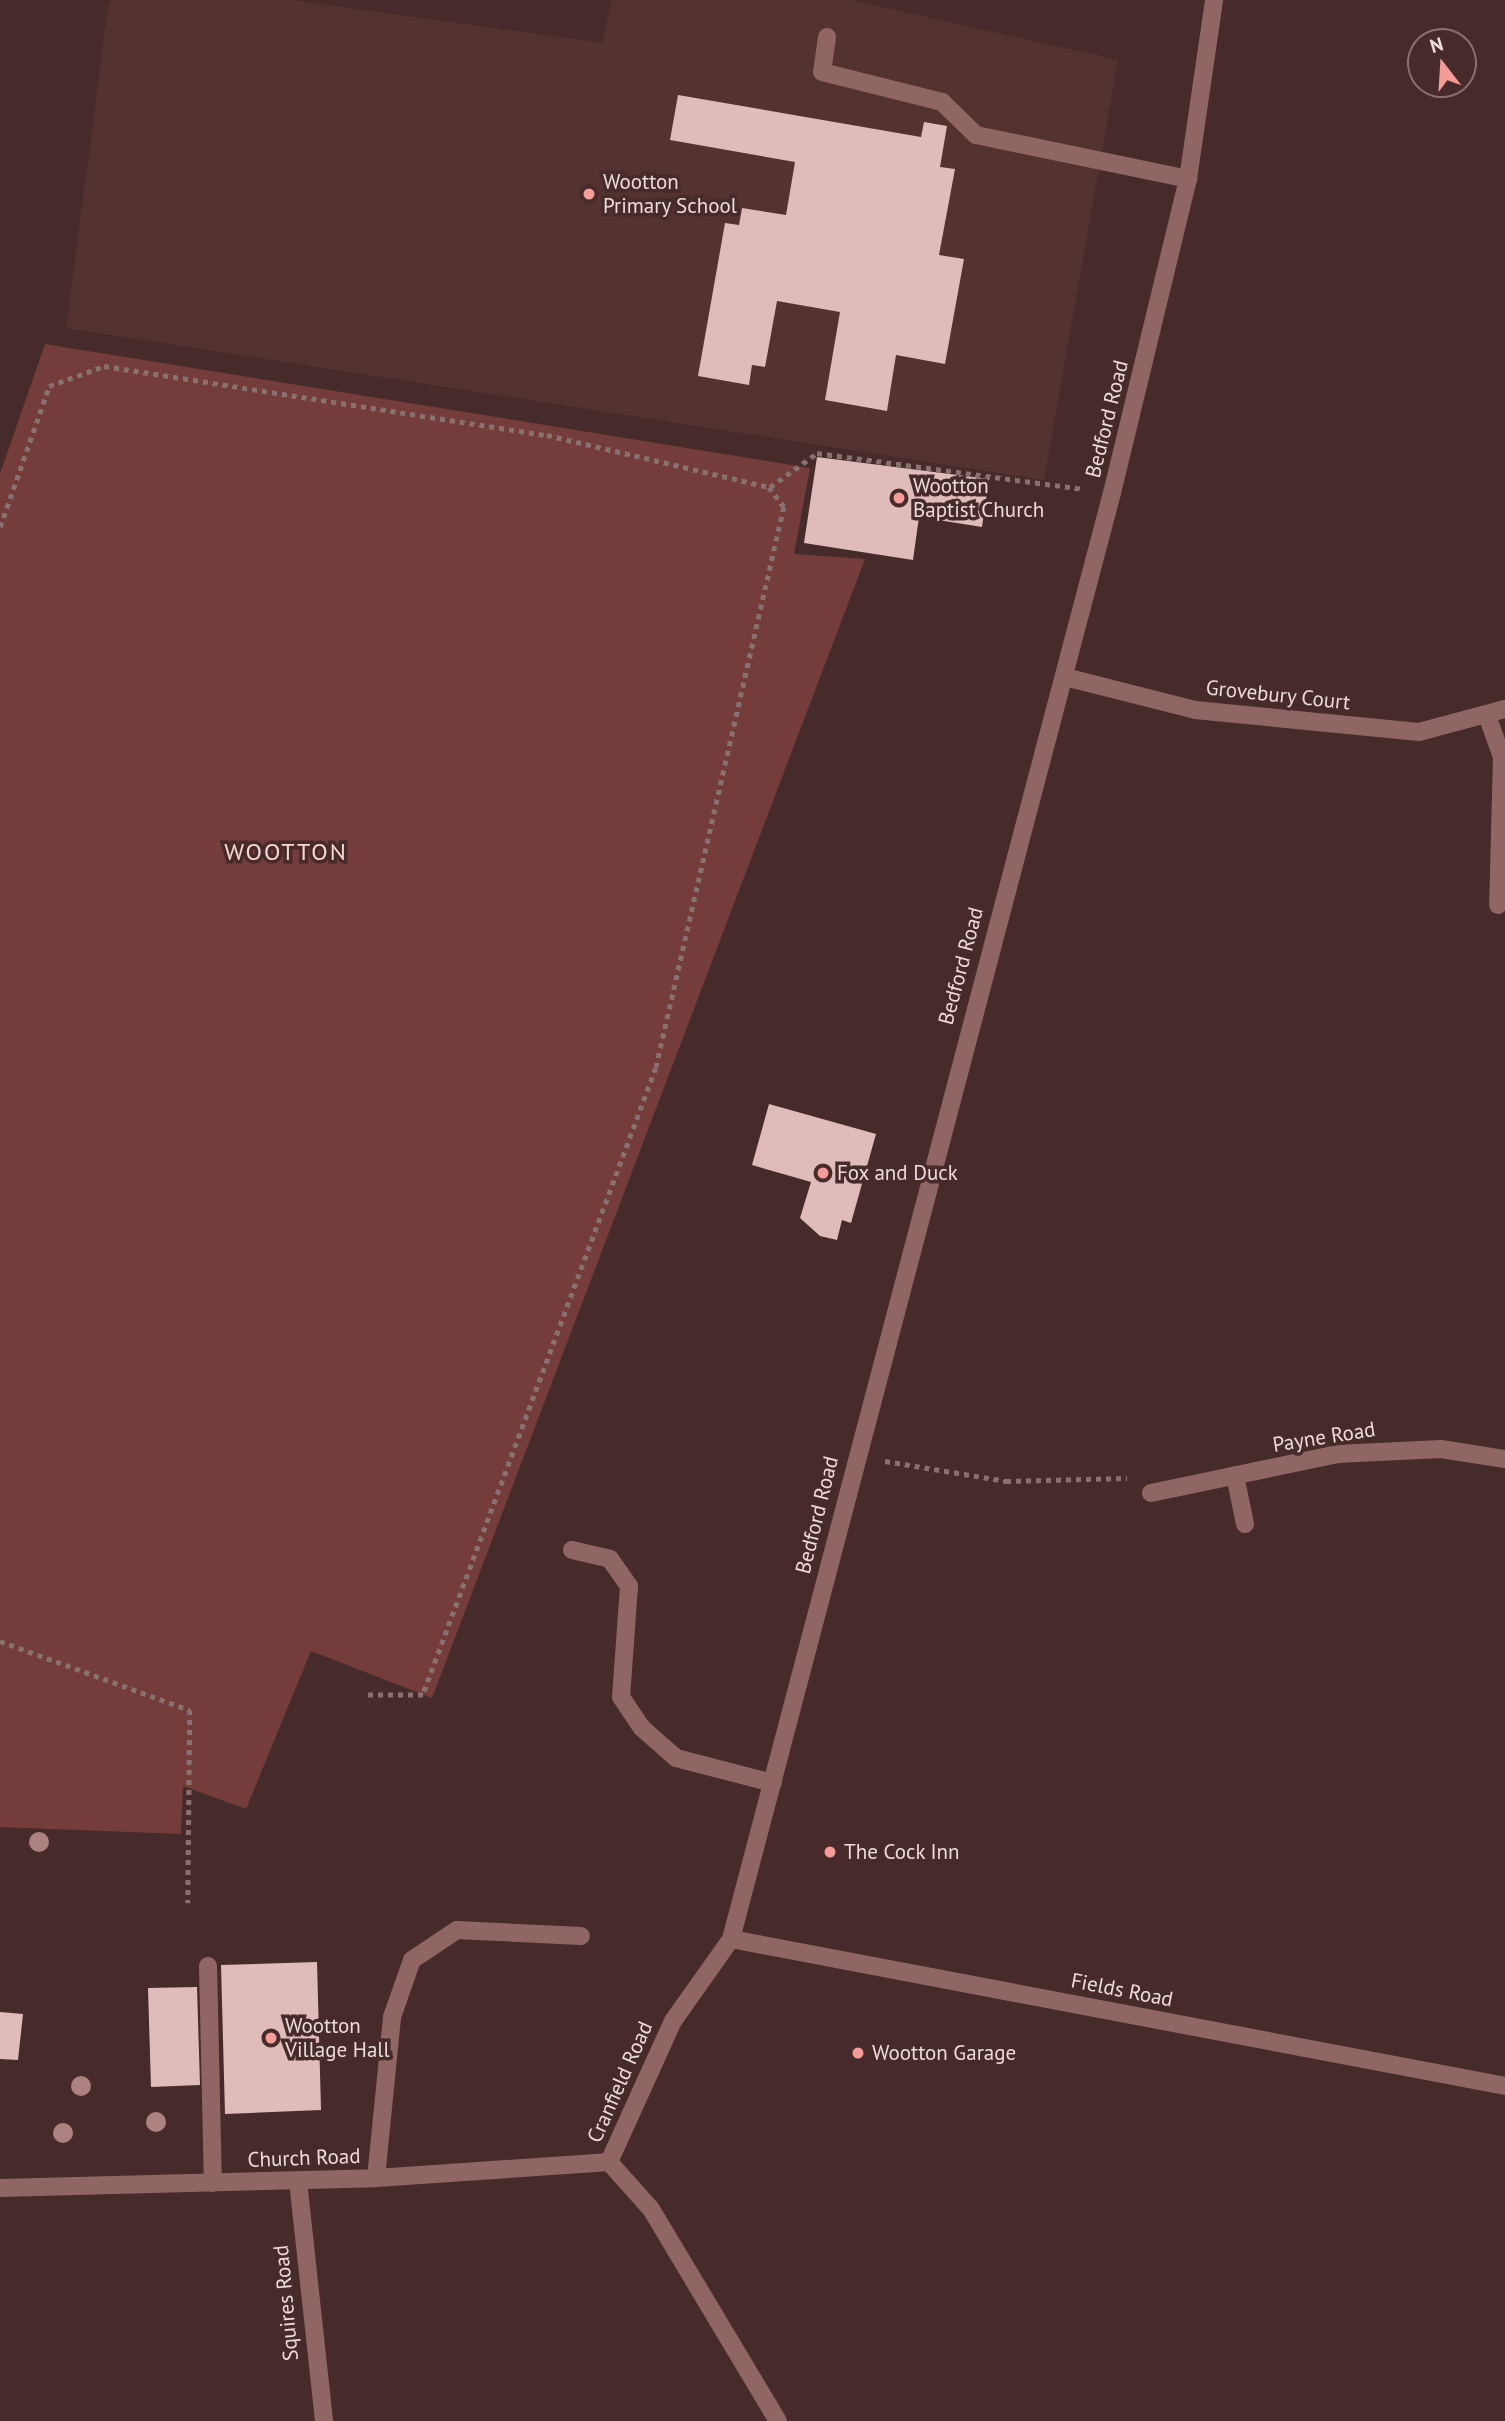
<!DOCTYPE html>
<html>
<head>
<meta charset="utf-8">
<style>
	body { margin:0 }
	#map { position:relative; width:1505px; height:2421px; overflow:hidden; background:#462b2a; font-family:"PT Sans",sans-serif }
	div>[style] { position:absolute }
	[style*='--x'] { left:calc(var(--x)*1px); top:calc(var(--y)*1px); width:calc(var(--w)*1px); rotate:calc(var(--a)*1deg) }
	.built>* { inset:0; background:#543230 }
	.green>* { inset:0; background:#743d3c }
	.building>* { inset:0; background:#dfbbb9 }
	.path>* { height:4.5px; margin-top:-2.25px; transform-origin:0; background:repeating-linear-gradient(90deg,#897170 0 5px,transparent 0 10px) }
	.minor>* { height:18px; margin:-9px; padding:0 9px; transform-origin:9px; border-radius:9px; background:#906664 }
	.trees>* { width:20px; height:20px; margin:-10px; border-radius:50%; background:#ab8280 }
	.dots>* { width:19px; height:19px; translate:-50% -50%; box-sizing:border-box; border:4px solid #462b2a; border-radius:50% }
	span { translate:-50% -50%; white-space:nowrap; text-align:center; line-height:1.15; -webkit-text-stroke:7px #462b2a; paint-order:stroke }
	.poi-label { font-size:21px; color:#eedbda }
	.left { translate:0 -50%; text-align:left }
	.street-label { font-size:21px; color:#eedbda }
	.quarter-label { font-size:24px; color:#fad5d3; letter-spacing:2px }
	.north { position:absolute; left:1407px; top:28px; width:70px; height:70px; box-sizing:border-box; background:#462b2a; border:2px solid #897170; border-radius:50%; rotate:343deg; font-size:19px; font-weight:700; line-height:28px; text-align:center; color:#eedbda }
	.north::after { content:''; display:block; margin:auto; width:24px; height:32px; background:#f59b98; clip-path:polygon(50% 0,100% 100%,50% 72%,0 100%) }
</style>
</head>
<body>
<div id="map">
	<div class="built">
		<i style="clip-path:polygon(109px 0,292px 0,603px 43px,611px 0,851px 0,1118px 60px,1044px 480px,66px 328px)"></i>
	</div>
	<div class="green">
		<i style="clip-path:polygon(45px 344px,810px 468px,794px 554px,865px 559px,432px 1698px,311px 1651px,246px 1809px,183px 1786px,181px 1834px,0 1827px,0 474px)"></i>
	</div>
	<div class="building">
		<i style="clip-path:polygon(678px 95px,921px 137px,924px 122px,947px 126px,940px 167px,955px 169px,939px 255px,964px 259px,945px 364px,896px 355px,887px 411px,825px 400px,840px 312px,777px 301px,765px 367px,752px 365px,749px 385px,698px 376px,725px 223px,739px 225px,742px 208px,786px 215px,795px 162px,670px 140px)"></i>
		<i style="clip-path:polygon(817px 457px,989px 479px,982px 527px,919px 517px,913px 560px,804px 543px)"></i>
		<i style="clip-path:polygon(769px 1104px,876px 1134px,851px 1223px,842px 1220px,837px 1240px,820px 1236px,800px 1218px,811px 1182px,752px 1165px)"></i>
		<i style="clip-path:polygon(317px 1962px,321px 2110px,225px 2114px,221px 1965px)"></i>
		<i style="clip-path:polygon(197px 1987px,200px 2085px,151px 2087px,148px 1988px)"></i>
		<i style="clip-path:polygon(0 2012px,23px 2014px,18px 2060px,0 2059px)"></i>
	</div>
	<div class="path">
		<i style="--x:770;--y:487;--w:58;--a:-35.9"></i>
		<i style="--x:817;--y:453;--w:269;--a:7.7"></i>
		<i style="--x:0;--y:527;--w:149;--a:-70.8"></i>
		<i style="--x:49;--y:386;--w:59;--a:-20"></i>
		<i style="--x:104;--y:366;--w:448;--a:8.9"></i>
		<i style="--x:547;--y:435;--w:228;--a:13.2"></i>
		<i style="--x:769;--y:487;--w:25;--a:53"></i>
		<i style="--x:784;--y:507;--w:575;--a:102.85"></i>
		<i style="--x:656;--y:1068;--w:669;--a:110.39"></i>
		<i style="--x:423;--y:1695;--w:60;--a:180"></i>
		<i style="--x:885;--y:1461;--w:123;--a:9.4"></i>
		<i style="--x:1006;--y:1481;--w:121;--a:-1.4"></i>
		<i style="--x:0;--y:1641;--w:202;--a:20"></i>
		<i style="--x:190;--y:1710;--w:193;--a:90.6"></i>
	</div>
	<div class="minor">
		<i style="--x:827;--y:37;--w:35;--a:98"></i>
		<i style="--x:822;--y:72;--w:124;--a:14"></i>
		<i style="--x:942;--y:102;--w:47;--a:44.1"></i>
		<i style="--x:976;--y:135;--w:217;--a:11.7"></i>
		<i style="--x:1065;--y:677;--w:134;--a:14.2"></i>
		<i style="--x:1195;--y:710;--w:225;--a:5.6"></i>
		<i style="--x:1419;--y:732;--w:89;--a:-15"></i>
		<i style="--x:1488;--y:718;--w:41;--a:70.3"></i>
		<i style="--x:1502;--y:757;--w:148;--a:91.5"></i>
		<i style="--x:1235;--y:1475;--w:50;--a:78.5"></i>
		<i style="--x:1151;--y:1493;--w:190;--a:-11.8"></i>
		<i style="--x:1337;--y:1454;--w:104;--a:-2.8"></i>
		<i style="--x:1441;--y:1449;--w:65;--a:8.9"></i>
		<i style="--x:572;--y:1550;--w:39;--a:13"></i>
		<i style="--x:610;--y:1559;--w:33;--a:55"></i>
		<i style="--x:629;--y:1586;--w:111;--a:94.1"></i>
		<i style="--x:621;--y:1697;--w:37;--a:56"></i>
		<i style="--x:642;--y:1728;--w:45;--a:41.4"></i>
		<i style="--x:676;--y:1758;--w:100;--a:14.5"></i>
		<i style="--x:731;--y:1939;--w:788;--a:10.75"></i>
		<i style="--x:208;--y:1966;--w:217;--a:88.7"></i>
		<i style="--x:609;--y:2162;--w:155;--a:-65.6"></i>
		<i style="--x:673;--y:2021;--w:100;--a:-54.7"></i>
		<i style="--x:731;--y:1939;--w:1495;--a:-75.24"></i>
		<i style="--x:1112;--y:493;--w:323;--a:-76.4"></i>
		<i style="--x:1188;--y:179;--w:181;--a:-81.7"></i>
		<i style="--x:609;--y:2162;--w:63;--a:48.2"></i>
		<i style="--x:651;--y:2209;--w:247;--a:59.1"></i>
		<i style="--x:376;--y:2178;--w:162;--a:-84.3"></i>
		<i style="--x:392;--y:2017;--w:60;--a:-70.7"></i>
		<i style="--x:412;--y:1960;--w:54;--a:-33.7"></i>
		<i style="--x:457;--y:1930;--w:124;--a:2.8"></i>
		<i style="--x:298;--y:2181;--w:241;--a:83.8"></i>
		<i style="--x:0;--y:2188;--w:376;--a:-1.5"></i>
		<i style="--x:376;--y:2178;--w:234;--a:-3.9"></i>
	</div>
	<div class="trees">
		<i style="left:39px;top:1842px"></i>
		<i style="left:81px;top:2086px"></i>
		<i style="left:156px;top:2122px"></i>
		<i style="left:63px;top:2133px"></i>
	</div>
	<div class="dots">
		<i style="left:589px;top:194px;background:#f59b98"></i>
		<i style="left:899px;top:498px;background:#f59b98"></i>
		<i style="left:823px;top:1173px;background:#f59b98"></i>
		<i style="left:830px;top:1852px;background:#f59b98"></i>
		<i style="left:271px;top:2038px;background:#f59b98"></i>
		<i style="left:858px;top:2053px;background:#f59b98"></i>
	</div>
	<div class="poi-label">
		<span class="left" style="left:603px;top:194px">Wootton<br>Primary School</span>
		<span class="left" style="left:913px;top:498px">Wootton<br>Baptist Church</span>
		<span class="left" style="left:837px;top:1173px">Fox and Duck</span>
		<span class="left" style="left:844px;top:1852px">The Cock Inn</span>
		<span class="left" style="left:285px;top:2038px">Wootton<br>Village Hall</span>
		<span class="left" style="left:872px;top:2053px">Wootton Garage</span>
	</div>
	<div class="street-label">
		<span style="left:1107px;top:419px;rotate:-76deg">Bedford Road</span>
		<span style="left:1278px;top:695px;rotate:6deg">Grovebury Court</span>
		<span style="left:961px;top:966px;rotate:-75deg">Bedford Road</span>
		<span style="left:1324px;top:1437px;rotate:-9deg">Payne Road</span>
		<span style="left:817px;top:1515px;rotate:-76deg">Bedford Road</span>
		<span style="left:1122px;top:1990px;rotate:11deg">Fields Road</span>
		<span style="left:620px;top:2082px;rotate:-66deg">Cranfield Road</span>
		<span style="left:304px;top:2158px;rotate:-2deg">Church Road</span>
		<span style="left:286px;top:2303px;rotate:-95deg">Squires Road</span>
	</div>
	<div class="quarter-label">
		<span style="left:286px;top:852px">WOOTTON</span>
	</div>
	<div class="north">N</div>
</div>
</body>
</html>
